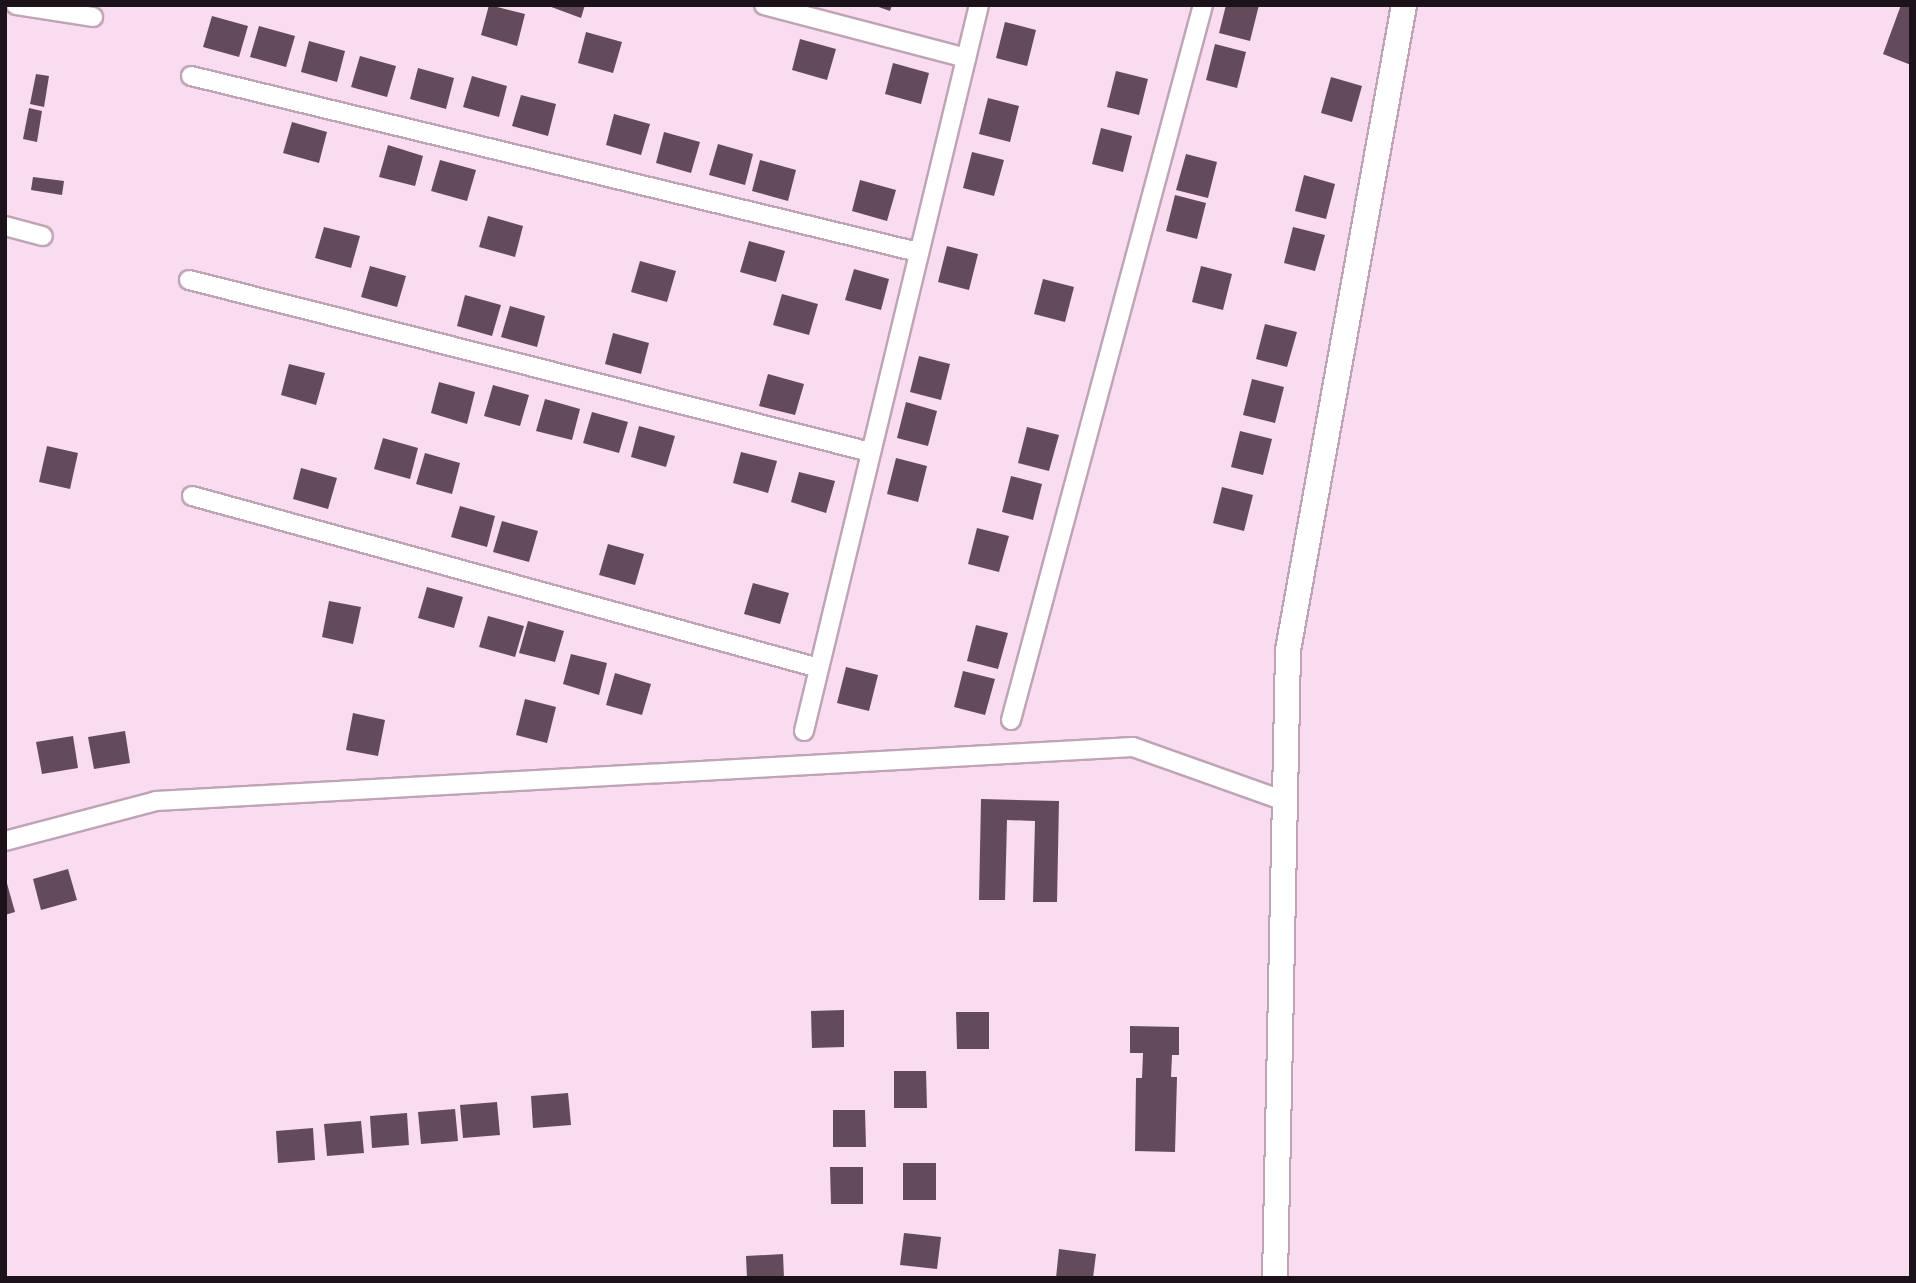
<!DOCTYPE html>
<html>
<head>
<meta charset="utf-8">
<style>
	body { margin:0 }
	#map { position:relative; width:1916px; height:1283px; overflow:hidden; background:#f9dcef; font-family:Helvetica,sans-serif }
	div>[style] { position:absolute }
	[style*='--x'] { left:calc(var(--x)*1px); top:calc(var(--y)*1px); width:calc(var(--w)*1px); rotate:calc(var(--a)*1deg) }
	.building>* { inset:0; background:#634b5b }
	.roads { filter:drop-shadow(2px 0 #bfa4b6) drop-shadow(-2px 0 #bfa4b6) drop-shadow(0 2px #bfa4b6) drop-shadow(0 -2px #bfa4b6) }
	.street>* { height:18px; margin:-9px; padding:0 9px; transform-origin:9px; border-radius:9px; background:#fff }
	.secondary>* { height:24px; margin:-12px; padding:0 12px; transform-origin:12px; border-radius:12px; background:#fff }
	span { translate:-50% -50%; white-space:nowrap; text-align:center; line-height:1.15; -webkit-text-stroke:7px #f9dcef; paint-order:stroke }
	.frame { position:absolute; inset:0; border:7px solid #1c1219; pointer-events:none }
</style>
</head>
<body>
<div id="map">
	<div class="building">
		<i style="clip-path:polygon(489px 5px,525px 14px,517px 46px,481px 35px)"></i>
		<i style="clip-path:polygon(546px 5px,585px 5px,581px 18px)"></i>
		<i style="clip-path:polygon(873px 5px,892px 5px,890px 11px)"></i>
		<i style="clip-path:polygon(1226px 5px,1259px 5px,1250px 41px,1219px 33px)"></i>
		<i style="clip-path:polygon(1901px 5px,1911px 5px,1911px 65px,1883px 54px)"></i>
		<i style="clip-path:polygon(212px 16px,248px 26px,239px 57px,203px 47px)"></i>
		<i style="clip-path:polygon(1005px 22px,1036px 30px,1027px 66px,996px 58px)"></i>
		<i style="clip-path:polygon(259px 26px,295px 36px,286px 67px,250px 57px)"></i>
		<i style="clip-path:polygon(586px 32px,622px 42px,613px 73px,578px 63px)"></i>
		<i style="clip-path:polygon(800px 39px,836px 49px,827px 80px,792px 70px)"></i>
		<i style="clip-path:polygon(309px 41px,345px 51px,337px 82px,301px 72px)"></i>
		<i style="clip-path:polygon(1215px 44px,1246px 52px,1237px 88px,1206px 80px)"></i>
		<i style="clip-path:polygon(360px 56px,396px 66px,387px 97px,351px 87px)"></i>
		<i style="clip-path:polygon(893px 63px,929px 73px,921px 104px,885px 94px)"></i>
		<i style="clip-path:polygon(418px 68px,454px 78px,446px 109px,410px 99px)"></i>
		<i style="clip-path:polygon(1116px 71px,1148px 79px,1139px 115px,1107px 107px)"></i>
		<i style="clip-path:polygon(36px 74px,49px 76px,44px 107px,30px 104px)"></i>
		<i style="clip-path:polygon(472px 76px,507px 86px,499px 117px,463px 107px)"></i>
		<i style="clip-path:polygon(1331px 77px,1362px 86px,1352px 122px,1321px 113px)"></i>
		<i style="clip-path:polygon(521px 95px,556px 104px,548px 136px,512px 126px)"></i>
		<i style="clip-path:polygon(988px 98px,1019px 106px,1010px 142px,979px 134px)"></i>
		<i style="clip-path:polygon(29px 108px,42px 111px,37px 142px,23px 139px)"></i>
		<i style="clip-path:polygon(614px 114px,650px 124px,641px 155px,606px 145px)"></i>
		<i style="clip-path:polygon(292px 122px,327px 132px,319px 163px,283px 153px)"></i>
		<i style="clip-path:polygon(1101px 128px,1132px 136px,1123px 172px,1092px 164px)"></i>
		<i style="clip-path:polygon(664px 132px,700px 142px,691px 173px,656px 163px)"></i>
		<i style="clip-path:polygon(718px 144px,753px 154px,745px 185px,709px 175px)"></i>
		<i style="clip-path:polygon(388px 145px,423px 156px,415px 186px,379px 177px)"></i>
		<i style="clip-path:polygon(972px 152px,1004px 160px,994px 196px,963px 188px)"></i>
		<i style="clip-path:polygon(1186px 154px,1217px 162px,1208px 198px,1176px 190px)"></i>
		<i style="clip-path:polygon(440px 160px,476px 170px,467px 201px,431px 191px)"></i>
		<i style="clip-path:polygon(760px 160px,796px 170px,788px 201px,752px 191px)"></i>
		<i style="clip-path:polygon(1304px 175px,1335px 184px,1326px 219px,1295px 211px)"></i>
		<i style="clip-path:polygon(33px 177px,64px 181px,62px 195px,31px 190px)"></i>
		<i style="clip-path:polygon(860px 180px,896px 190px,887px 221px,852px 211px)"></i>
		<i style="clip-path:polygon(1175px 195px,1206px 203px,1197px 239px,1166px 231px)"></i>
		<i style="clip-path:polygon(488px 216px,523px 226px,515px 257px,479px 247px)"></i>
		<i style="clip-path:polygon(324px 227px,360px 236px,351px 268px,315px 258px)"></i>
		<i style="clip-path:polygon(1293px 227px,1325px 235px,1315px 271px,1284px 263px)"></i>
		<i style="clip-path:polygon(749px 241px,785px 251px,776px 282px,740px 272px)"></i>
		<i style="clip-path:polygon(947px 246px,978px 254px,969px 290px,938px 282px)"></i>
		<i style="clip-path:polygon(640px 261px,676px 271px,667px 302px,631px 292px)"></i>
		<i style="clip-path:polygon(370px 266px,406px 276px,397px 307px,361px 297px)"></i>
		<i style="clip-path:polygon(1201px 266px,1232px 274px,1223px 310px,1192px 302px)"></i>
		<i style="clip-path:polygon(854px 269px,889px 279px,881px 310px,845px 300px)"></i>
		<i style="clip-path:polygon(1043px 279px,1074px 287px,1065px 322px,1034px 314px)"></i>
		<i style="clip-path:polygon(782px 294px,818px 304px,809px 335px,773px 325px)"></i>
		<i style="clip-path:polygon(465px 295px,501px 305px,492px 336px,457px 326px)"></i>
		<i style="clip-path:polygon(510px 306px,545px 316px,537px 347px,501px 337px)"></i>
		<i style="clip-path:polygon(1265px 324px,1297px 332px,1287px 367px,1256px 359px)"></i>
		<i style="clip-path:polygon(613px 333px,649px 343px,641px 374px,605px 364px)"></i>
		<i style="clip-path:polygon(919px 356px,950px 364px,941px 400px,910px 392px)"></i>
		<i style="clip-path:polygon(289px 364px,325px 373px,316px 405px,281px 395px)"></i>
		<i style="clip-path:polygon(768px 374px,804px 384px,795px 415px,759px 406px)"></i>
		<i style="clip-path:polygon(1252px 379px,1284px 387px,1275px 423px,1243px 415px)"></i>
		<i style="clip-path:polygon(439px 382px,475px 392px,467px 424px,431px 413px)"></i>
		<i style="clip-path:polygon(493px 385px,529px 395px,520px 426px,484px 416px)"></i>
		<i style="clip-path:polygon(545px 399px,580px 409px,572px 440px,536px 431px)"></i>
		<i style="clip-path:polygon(906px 402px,937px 411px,928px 446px,897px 438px)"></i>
		<i style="clip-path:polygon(592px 412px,628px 422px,619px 453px,583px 443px)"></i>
		<i style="clip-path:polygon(639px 426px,675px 436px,666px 467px,631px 457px)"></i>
		<i style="clip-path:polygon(1027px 427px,1059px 435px,1049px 471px,1018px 463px)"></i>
		<i style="clip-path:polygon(1240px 431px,1272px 439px,1263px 475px,1231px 467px)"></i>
		<i style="clip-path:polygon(383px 438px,418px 448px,410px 479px,374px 469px)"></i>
		<i style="clip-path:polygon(47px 446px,78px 453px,70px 489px,39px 482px)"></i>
		<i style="clip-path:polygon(741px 452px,777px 461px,768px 493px,733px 483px)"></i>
		<i style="clip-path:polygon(425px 453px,460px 463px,452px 494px,416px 484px)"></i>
		<i style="clip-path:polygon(896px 458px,927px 466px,918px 502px,887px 494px)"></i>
		<i style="clip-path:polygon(301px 468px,337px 478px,328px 509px,293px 499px)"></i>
		<i style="clip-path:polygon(799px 472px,835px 481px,826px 513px,791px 502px)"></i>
		<i style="clip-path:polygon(1011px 476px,1042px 484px,1033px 520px,1002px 512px)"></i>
		<i style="clip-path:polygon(1222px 487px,1253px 495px,1244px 531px,1213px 523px)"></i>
		<i style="clip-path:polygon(460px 506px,495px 516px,487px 547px,451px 537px)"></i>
		<i style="clip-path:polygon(502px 521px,538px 531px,529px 562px,493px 552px)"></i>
		<i style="clip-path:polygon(977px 528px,1009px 536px,999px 572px,968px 564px)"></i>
		<i style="clip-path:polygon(608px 544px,644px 554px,635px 585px,599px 575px)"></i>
		<i style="clip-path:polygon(753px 583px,789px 593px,780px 624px,744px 614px)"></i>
		<i style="clip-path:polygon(427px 587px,463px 597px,454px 628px,418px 618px)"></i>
		<i style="clip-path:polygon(329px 601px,361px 607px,353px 644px,322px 637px)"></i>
		<i style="clip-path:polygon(488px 616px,524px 626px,515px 657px,479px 647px)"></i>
		<i style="clip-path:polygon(528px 621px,564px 631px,555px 662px,519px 653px)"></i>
		<i style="clip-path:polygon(976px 625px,1008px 633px,998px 669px,967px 661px)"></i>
		<i style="clip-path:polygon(571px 654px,607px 663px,599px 695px,563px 684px)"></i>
		<i style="clip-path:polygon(846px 667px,878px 675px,869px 711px,837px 703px)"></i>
		<i style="clip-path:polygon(963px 671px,995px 679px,985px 715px,954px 707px)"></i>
		<i style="clip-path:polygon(615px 673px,651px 684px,642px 715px,606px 705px)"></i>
		<i style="clip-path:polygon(525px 699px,556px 707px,547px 743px,516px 735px)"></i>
		<i style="clip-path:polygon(353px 713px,385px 720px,378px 756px,346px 750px)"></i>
		<i style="clip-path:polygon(125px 731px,130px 763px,94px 769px,88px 737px)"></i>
		<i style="clip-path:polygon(73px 736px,78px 768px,42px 774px,36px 742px)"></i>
		<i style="clip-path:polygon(981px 799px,1059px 801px,1057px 902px,1033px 902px,1035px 821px,1007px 820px,1005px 900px,979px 900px)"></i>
		<i style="clip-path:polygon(68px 869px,77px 900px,41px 910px,33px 879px)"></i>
		<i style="clip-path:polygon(6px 880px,15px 912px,5px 915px,5px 881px)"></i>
		<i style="clip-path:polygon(844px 1010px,844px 1047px,812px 1048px,811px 1011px)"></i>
		<i style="clip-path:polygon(956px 1012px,989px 1012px,989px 1049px,957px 1049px)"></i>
		<i style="clip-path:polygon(1130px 1026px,1179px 1027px,1179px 1055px,1172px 1055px,1171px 1077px,1177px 1077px,1175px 1152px,1135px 1151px,1136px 1078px,1142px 1078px,1143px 1053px,1130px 1053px)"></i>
		<i style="clip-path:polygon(894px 1071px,926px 1071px,927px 1108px,894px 1108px)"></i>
		<i style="clip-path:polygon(568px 1093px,571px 1125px,533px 1128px,531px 1096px)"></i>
		<i style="clip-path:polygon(497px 1102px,500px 1135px,463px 1138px,460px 1105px)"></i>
		<i style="clip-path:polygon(455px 1109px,458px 1141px,421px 1144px,418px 1112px)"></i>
		<i style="clip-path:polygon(833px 1110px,865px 1110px,866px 1147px,833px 1147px)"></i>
		<i style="clip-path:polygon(407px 1113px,409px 1145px,372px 1148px,370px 1116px)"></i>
		<i style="clip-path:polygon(361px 1121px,364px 1153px,327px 1156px,324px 1124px)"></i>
		<i style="clip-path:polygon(313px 1128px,315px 1160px,278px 1163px,276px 1131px)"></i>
		<i style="clip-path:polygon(903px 1163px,936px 1163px,936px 1200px,903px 1200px)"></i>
		<i style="clip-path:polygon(830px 1167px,863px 1167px,863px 1204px,831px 1204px)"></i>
		<i style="clip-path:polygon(904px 1233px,941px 1237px,937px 1269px,900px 1265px)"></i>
		<i style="clip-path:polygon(1059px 1249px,1096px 1254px,1093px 1278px,1056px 1278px)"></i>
		<i style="clip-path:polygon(783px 1254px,784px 1278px,747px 1278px,746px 1256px)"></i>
	</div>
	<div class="roads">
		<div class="street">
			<i style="--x:16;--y:5;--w:78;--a:8.9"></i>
			<i style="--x:764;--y:5;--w:209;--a:14.7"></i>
			<i style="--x:191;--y:76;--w:748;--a:13.61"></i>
			<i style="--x:5;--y:226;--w:39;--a:15"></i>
			<i style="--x:189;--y:280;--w:702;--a:14.17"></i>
			<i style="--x:192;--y:496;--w:650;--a:15.34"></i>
			<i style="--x:1011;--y:720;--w:740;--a:-74.97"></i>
			<i style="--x:804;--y:731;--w:747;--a:-76.45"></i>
			<i style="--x:5;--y:841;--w:156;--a:-14.8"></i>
			<i style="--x:156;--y:801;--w:978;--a:-3.16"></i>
			<i style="--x:1133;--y:747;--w:158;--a:19.6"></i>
		</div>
		<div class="secondary">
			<i style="--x:1275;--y:1278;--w:628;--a:-88.81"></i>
			<i style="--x:1288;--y:650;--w:655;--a:-79.8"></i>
		</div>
	</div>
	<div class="frame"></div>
</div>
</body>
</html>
